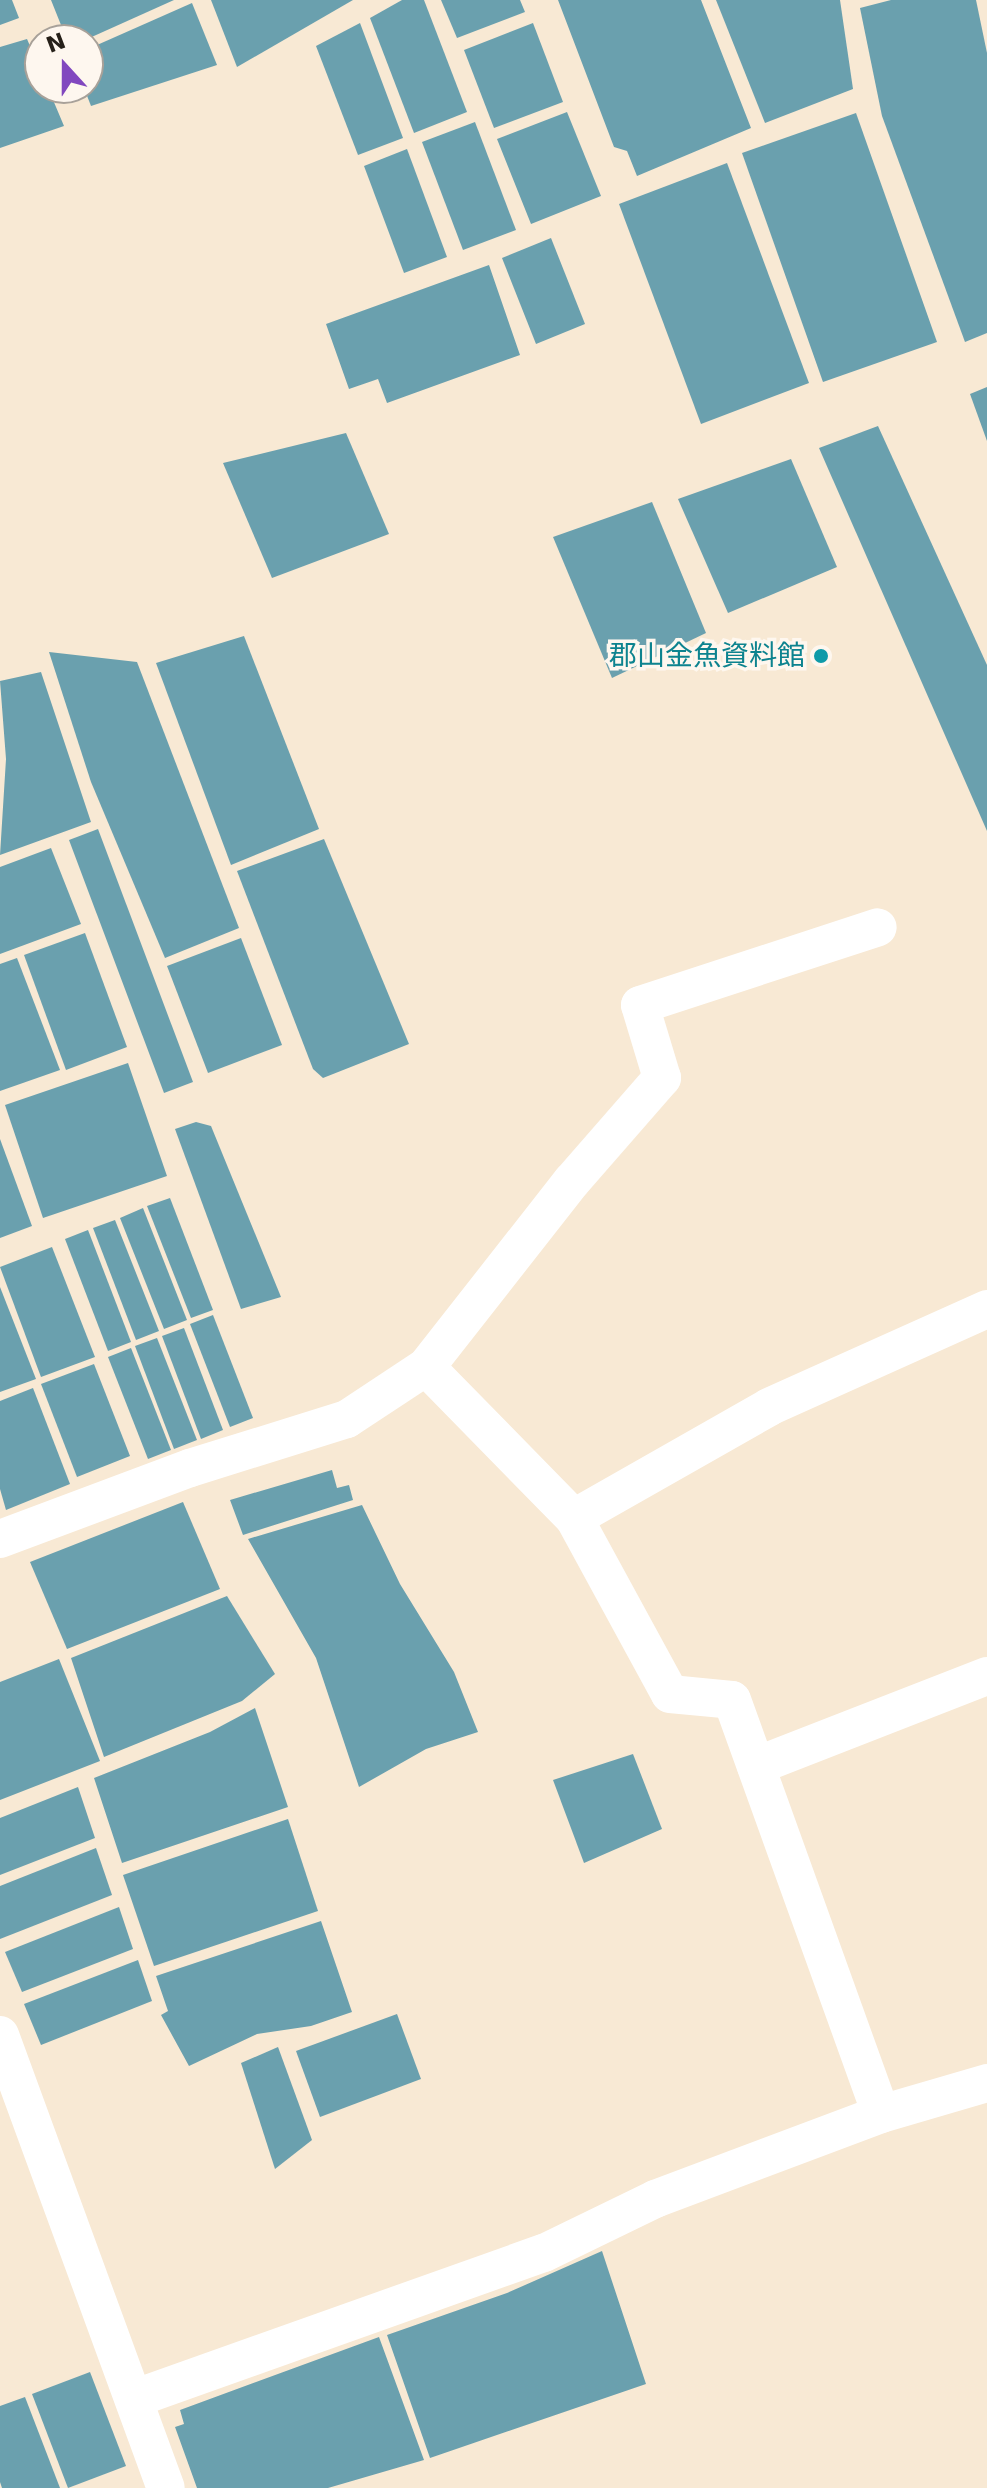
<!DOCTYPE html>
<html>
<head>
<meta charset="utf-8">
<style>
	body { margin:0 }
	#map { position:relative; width:987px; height:2488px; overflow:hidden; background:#f8e9d4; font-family:"DejaVu Sans","Noto Sans JP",sans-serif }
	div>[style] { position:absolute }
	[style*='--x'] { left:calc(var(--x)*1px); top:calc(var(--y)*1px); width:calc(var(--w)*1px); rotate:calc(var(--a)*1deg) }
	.water>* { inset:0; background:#6aa0ae }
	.minor>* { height:38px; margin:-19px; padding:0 19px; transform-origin:19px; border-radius:19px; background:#fff }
	.dots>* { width:22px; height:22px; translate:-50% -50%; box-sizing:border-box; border:4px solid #fef7ef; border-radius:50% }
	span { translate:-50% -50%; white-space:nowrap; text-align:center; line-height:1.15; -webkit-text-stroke:7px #fef7ef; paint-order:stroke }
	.culture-label { font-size:28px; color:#0d838f }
	.right { translate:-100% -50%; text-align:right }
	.north { position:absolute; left:24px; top:24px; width:80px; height:80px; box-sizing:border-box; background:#fef7ef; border:2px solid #a8a199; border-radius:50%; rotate:339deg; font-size:22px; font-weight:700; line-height:32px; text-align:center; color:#262019 }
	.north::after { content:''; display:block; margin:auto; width:28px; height:36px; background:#8148bf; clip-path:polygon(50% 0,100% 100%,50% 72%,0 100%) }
</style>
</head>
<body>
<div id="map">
	<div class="water">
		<i style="clip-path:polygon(0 0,12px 0,19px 18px,0 25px)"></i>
		<i style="clip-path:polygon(51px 0,174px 0,85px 40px,67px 40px)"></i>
		<i style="clip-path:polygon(211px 0,353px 0,237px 67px)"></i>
		<i style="clip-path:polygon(402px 0,424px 0,467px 112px,414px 133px,370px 18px)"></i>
		<i style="clip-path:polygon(441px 0,520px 0,525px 12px,457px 38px)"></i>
		<i style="clip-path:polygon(558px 0,701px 0,751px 128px,637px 176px,627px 151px,614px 147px)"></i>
		<i style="clip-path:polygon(716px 0,840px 0,853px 89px,765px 123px)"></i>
		<i style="clip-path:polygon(891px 0,976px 0,987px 53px,987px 333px,965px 342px,882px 116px,860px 8px)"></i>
		<i style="clip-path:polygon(192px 3px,217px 65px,91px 106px,84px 88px,88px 49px)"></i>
		<i style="clip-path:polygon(360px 23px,403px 138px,358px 155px,316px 46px)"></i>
		<i style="clip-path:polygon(533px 23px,563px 102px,494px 128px,464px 50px)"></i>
		<i style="clip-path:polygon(27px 39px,40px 69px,40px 88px,48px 88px,64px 126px,0 148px,0 47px)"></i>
		<i style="clip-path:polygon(567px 112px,601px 196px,531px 224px,497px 139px)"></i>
		<i style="clip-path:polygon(856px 113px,937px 342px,823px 382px,742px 153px)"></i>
		<i style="clip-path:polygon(475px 122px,516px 230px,463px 250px,422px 142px)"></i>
		<i style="clip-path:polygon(407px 149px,447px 257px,404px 273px,364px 166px)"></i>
		<i style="clip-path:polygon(727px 163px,809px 383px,701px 424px,619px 204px)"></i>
		<i style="clip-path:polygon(551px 238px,585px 324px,536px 344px,502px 258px)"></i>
		<i style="clip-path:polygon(489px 265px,520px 355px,387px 403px,378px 379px,349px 389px,326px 324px)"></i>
		<i style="clip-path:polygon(987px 387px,987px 441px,970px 394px)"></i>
		<i style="clip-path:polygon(878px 426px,987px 665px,987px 831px,819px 448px)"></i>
		<i style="clip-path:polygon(346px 433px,389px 534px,272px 578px,223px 463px)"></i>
		<i style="clip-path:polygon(791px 459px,837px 567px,728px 613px,678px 499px)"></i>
		<i style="clip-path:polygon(652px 502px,706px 633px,612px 678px,553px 537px)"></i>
		<i style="clip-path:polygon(244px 636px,319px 829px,231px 865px,156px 663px)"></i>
		<i style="clip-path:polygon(49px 652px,137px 662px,239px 928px,165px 958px,91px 782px)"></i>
		<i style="clip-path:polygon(41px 672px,91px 822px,0 855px,6px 759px,0 681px)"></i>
		<i style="clip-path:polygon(98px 829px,193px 1082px,164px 1093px,69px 840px)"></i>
		<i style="clip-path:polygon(324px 839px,409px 1044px,323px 1078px,313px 1069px,237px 871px)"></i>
		<i style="clip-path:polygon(51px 848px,81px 924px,0 954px,0 867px)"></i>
		<i style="clip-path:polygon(85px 933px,127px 1047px,66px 1070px,24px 955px)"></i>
		<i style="clip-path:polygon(241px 938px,282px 1045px,208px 1073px,167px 966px)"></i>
		<i style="clip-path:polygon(17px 958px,60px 1070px,0 1091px,0 964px)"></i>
		<i style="clip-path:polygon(128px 1063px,167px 1176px,43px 1218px,5px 1105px)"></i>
		<i style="clip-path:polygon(196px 1122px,211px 1126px,281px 1297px,241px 1309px,175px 1129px)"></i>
		<i style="clip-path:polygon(0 1139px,32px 1226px,0 1238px)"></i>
		<i style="clip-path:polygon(170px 1198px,213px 1310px,191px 1318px,147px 1206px)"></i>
		<i style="clip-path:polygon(143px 1208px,187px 1320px,164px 1329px,120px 1218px)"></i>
		<i style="clip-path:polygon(115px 1220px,159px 1331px,136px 1340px,93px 1228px)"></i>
		<i style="clip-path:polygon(88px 1230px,131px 1342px,108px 1351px,65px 1239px)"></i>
		<i style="clip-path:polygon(52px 1247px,95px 1357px,41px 1377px,0 1267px)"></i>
		<i style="clip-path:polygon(0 1287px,36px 1379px,0 1392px)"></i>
		<i style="clip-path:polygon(213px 1315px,253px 1418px,230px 1427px,190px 1324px)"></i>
		<i style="clip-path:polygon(184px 1328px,223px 1430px,201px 1439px,162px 1336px)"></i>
		<i style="clip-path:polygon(157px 1338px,197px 1440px,174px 1449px,135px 1346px)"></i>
		<i style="clip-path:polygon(131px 1348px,171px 1450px,148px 1459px,108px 1357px)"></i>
		<i style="clip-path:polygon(94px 1364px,130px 1456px,77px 1477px,41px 1384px)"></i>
		<i style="clip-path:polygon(33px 1388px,70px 1484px,6px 1510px,0 1489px,0 1401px)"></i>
		<i style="clip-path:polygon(332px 1470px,337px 1488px,349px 1485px,353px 1500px,243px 1535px,230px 1500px)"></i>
		<i style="clip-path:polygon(183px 1502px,220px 1589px,67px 1649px,30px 1562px)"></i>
		<i style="clip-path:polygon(362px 1505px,400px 1584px,454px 1672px,478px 1732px,426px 1749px,359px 1787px,316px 1658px,248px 1539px)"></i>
		<i style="clip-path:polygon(227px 1596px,275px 1674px,242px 1701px,104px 1757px,71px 1658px)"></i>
		<i style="clip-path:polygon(59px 1659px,100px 1761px,0 1800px,0 1682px)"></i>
		<i style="clip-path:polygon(255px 1708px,288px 1807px,122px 1863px,94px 1778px,210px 1732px)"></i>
		<i style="clip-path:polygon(633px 1754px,662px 1829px,584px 1863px,553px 1780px)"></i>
		<i style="clip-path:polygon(78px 1787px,95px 1838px,0 1875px,0 1818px)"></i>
		<i style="clip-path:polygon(288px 1819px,318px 1911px,154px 1966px,123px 1875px)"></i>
		<i style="clip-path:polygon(96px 1848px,112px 1895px,0 1939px,0 1886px)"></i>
		<i style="clip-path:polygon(119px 1907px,133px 1949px,22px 1992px,5px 1952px)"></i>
		<i style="clip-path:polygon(321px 1921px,352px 2012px,311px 2026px,257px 2034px,189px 2066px,161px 2015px,168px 2011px,156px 1976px)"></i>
		<i style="clip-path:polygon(138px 1960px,152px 2001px,41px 2045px,24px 2004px)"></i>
		<i style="clip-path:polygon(397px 2014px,421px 2079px,320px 2117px,296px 2051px)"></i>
		<i style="clip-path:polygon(278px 2047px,312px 2140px,275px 2169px,241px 2063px)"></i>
		<i style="clip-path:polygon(602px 2251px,646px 2384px,430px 2458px,387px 2335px,507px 2293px)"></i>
		<i style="clip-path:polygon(379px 2337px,424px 2460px,328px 2488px,197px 2488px,175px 2427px,184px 2424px,180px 2410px)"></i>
		<i style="clip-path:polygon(90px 2372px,126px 2466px,68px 2488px,32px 2394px)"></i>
		<i style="clip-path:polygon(25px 2397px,60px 2488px,2px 2488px,0 2482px,0 2406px)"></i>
	</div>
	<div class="minor">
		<i style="--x:426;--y:1367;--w:236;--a:-51.9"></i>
		<i style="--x:572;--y:1181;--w:137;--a:-48.9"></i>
		<i style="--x:662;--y:1078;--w:76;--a:-106.8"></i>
		<i style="--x:640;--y:1005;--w:250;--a:-18.1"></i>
		<i style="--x:574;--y:1518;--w:224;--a:-29.6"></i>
		<i style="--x:769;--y:1407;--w:239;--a:-24.2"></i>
		<i style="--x:0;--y:1539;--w:203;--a:-20.5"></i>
		<i style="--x:190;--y:1468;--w:164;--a:-17.3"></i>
		<i style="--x:347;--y:1419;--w:95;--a:-33.4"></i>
		<i style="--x:426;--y:1367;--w:211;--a:45.6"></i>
		<i style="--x:574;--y:1518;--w:200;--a:61.4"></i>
		<i style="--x:670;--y:1694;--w:62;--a:5.5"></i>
		<i style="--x:732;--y:1700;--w:440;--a:70.2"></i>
		<i style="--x:756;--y:1766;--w:248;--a:-21.3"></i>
		<i style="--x:0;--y:2035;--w:482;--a:69.9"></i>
		<i style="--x:136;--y:2398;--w:433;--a:-19.6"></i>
		<i style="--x:544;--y:2253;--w:123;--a:-25.9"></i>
		<i style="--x:655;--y:2199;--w:241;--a:-20.6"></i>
		<i style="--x:881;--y:2114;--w:110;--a:-16.3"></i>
	</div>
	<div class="dots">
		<i style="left:821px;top:656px;background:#0f9aa8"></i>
	</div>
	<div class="culture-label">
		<span class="right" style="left:805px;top:656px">郡山金魚資料館</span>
	</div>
	<div class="north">N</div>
</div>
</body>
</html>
